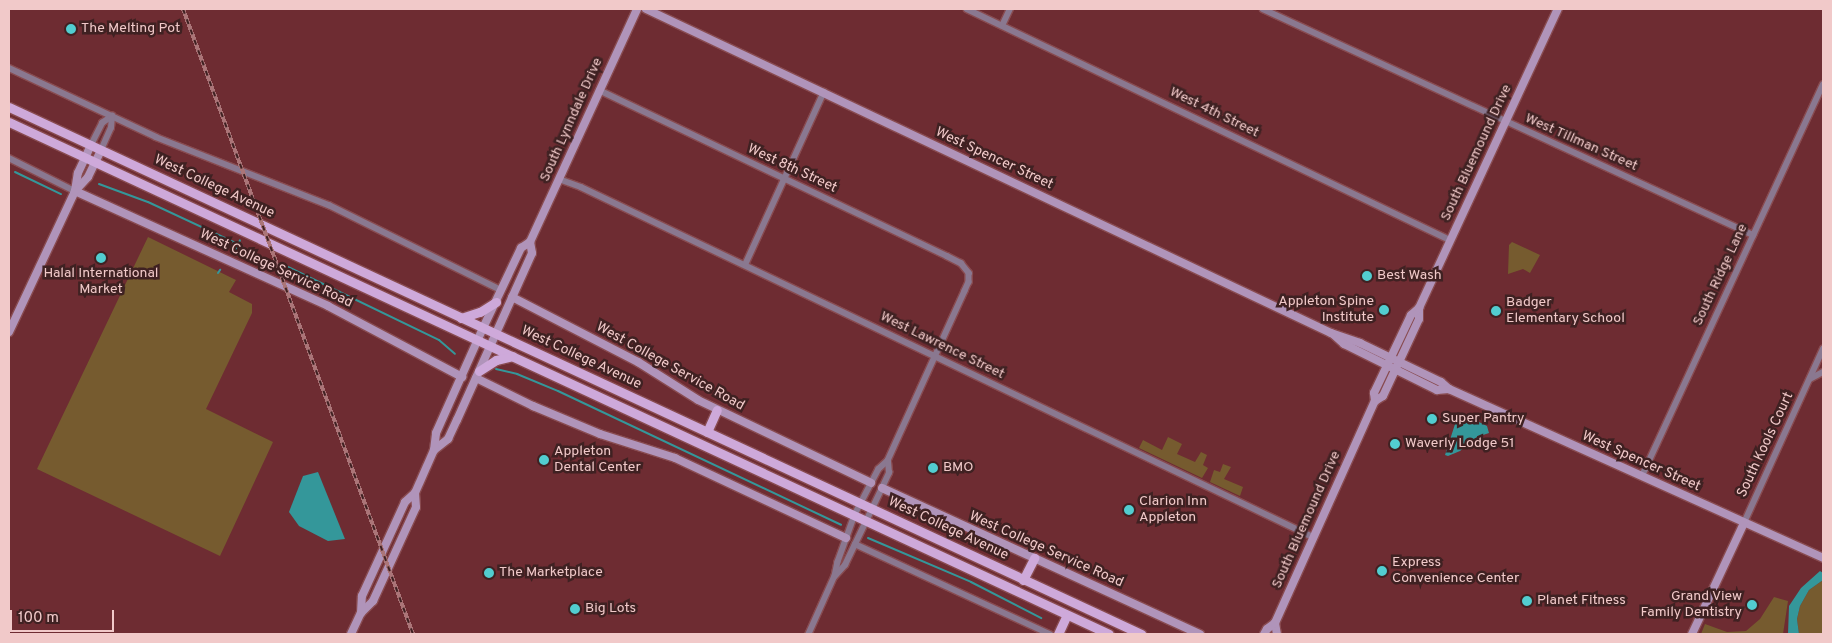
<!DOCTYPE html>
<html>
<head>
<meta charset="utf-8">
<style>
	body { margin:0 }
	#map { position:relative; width:1832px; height:643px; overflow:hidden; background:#6e2c32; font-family:Overpass,sans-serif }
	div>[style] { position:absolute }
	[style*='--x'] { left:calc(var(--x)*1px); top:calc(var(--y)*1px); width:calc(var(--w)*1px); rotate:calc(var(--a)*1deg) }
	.green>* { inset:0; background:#765b2f }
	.water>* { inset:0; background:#34979a }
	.stream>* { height:2px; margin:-1px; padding:0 1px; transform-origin:1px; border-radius:1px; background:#34979a }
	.roads { filter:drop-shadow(1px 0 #884b50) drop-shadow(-1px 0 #884b50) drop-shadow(0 1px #884b50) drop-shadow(0 -1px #884b50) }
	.street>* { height:5.5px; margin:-2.75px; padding:0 2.75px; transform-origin:2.75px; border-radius:2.75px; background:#8a7890 }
	.secondary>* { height:8px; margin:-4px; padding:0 4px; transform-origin:4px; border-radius:4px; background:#b094ba }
	.primary>* { height:9px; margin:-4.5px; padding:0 4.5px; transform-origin:4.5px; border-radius:4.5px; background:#cea9da }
	.rail>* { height:4px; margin-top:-2px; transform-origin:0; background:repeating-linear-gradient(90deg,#3f2122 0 5.5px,#ab7578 0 11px); box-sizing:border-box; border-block:1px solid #ab7578 }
	.dots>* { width:14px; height:14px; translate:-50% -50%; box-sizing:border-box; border:2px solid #3f2122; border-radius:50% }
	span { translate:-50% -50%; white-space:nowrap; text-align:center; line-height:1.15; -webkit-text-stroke:5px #3f2122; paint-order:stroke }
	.poi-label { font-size:14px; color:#f1c9c9 }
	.left { translate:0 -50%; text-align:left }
	.right { translate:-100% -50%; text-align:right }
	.street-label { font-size:14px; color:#f1c9c9 }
	.frame { position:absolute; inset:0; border:10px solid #f1c9c9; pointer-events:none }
	.scale { position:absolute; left:10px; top:610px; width:104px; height:22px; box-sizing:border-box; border:2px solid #f1c9c9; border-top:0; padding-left:6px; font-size:15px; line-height:18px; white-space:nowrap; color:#f1c9c9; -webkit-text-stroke:4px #3f2122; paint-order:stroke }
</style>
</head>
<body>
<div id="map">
	<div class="green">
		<i style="clip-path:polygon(148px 237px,236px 280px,229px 292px,252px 304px,252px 313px,206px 409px,273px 442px,220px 556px,37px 469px)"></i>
		<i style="clip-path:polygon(1512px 242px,1540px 255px,1530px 273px,1523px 269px,1508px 274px,1509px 245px)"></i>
		<i style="clip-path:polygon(1168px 437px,1182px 444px,1177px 454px,1195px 462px,1201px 452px,1207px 455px,1203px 465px,1208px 468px,1202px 478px,1139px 448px,1143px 440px,1162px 450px)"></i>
		<i style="clip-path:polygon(1223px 464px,1231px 467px,1224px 479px,1243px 487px,1240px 496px,1210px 482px,1214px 470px,1220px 472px)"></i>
		<i style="clip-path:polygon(1823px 580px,1823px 634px,1799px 634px,1797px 619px,1800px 606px,1809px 590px)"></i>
		<i style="clip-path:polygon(1774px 597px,1788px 601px,1783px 634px,1701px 634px,1705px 624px,1727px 632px,1746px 631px,1760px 619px)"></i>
	</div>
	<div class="water">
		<i style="clip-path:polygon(1469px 417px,1487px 426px,1489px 433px,1477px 437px,1460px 451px,1448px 456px,1445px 455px,1457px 418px)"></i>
		<i style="clip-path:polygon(318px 472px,345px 539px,328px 541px,299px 526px,289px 512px,303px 476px)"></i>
		<i style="clip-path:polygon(1820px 571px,1823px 573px,1823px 580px,1809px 590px,1800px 606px,1797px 619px,1799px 634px,1788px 634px,1789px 606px,1801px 588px)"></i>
	</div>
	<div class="stream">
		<i style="--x:15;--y:172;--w:51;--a:25.6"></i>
		<i style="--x:99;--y:184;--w:52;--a:20.2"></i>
		<i style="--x:148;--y:202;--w:99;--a:25"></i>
		<i style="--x:234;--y:253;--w:14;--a:-65"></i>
		<i style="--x:288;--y:267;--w:168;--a:25.8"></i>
		<i style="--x:439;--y:340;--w:21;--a:41"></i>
		<i style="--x:218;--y:273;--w:4;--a:-56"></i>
		<i style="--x:496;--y:369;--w:22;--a:13"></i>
		<i style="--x:517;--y:374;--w:44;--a:22.5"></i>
		<i style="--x:558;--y:391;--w:313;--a:25.3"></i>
		<i style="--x:868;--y:538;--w:112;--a:23.1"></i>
		<i style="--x:971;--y:582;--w:79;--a:27.2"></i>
	</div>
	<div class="roads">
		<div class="street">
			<i style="--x:967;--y:9;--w:535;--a:25.56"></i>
			<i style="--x:1263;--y:9;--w:540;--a:24.76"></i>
			<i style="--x:1002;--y:26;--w:19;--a:-65"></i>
			<i style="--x:9;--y:68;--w:162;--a:25.1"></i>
			<i style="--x:156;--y:137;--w:186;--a:21.5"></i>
			<i style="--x:329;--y:205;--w:192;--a:26.3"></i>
			<i style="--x:599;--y:90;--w:386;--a:25.5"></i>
			<i style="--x:947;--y:256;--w:16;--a:27"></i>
			<i style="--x:961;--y:263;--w:13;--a:51"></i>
			<i style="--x:969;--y:273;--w:9;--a:90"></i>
			<i style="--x:969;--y:282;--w:10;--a:114"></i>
			<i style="--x:965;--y:291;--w:187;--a:114.4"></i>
			<i style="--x:888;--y:461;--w:12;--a:138"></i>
			<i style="--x:879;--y:469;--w:52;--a:117.6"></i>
			<i style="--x:855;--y:515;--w:50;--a:109.9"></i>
			<i style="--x:838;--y:562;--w:14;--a:102"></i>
			<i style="--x:835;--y:576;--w:64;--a:114.1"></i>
			<i style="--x:91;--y:145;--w:25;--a:-63"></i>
			<i style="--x:102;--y:123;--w:12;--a:-35"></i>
			<i style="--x:101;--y:150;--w:24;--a:-66"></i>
			<i style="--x:111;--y:128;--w:12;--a:-85"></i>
			<i style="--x:9;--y:158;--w:74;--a:26.6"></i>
			<i style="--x:559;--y:179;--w:23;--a:20"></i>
			<i style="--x:581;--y:187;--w:811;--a:25.55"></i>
			<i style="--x:745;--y:265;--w:190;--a:-65.5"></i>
			<i style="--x:1810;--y:379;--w:15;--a:-28"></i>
			<i style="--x:1642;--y:476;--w:431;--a:-65.2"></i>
			<i style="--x:1744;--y:523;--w:191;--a:-65.6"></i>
			<i style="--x:855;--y:544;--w:215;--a:24.8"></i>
			<i style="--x:835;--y:576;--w:15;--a:-48"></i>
			<i style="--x:845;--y:565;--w:85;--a:-64.3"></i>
			<i style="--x:882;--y:488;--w:17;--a:-65"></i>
			<i style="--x:889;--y:473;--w:12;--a:-95"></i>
		</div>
		<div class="secondary">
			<i style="--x:646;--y:9;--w:758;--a:25.31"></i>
			<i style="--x:1331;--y:333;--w:31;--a:19"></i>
			<i style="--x:1360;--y:343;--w:90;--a:25.7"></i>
			<i style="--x:1441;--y:382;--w:11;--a:41"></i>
			<i style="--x:1449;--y:389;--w:410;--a:24.3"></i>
			<i style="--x:75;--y:191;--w:278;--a:24.4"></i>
			<i style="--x:328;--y:306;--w:152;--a:27.9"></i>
			<i style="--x:75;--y:191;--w:18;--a:-81"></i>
			<i style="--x:78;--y:173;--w:31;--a:-65"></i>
			<i style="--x:512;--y:297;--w:142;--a:27.3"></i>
			<i style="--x:638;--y:362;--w:71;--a:32.3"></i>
			<i style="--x:698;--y:400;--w:192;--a:25.6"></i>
			<i style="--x:9;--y:332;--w:156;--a:-64.9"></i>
			<i style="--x:75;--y:191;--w:19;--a:-47"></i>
			<i style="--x:88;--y:177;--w:30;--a:-64"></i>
			<i style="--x:1333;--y:334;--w:15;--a:42"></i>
			<i style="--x:1344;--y:344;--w:104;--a:26.3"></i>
			<i style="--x:1437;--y:390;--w:12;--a:-5"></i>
			<i style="--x:476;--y:378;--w:64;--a:26.2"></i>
			<i style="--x:533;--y:406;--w:73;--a:22.7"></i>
			<i style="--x:600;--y:434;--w:79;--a:17.7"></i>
			<i style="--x:675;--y:458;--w:189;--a:25.1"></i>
			<i style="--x:1375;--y:401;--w:9;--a:-32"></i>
			<i style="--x:1383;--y:396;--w:38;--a:-65"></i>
			<i style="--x:1399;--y:362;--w:47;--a:-65.1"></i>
			<i style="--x:1419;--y:319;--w:11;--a:-90"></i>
			<i style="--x:434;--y:450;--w:18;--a:-38"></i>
			<i style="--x:448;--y:439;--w:21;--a:-65"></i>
			<i style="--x:457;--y:420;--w:183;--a:-65.8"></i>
			<i style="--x:532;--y:253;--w:11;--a:-100"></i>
			<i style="--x:530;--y:242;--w:256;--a:-65.3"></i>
			<i style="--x:882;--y:488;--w:350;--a:24.7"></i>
			<i style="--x:361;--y:613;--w:17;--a:-45"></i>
			<i style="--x:373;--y:601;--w:103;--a:-65.4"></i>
			<i style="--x:416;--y:507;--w:14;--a:-94"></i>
			<i style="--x:1275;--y:623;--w:11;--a:80"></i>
			<i style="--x:351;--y:634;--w:23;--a:-65"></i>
			<i style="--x:361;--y:613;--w:17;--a:-87"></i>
			<i style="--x:362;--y:596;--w:103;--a:-65.4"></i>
			<i style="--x:405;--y:502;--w:13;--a:-42"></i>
			<i style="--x:415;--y:493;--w:47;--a:-66.2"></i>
			<i style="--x:434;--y:450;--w:17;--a:-83"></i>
			<i style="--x:436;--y:433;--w:115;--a:-65.9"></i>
			<i style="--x:483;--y:328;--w:89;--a:-64.6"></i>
			<i style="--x:521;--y:248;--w:11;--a:-34"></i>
			<i style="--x:1264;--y:634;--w:6;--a:-59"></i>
			<i style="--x:1267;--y:629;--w:10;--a:-37"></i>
			<i style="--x:1275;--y:623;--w:243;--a:-65.8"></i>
			<i style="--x:1375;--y:401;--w:8;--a:-97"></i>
			<i style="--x:1374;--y:393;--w:86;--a:-64.6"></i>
			<i style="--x:1411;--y:315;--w:11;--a:-41"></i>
			<i style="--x:1419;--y:308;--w:330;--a:-65.1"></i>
			<i style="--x:1692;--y:634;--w:123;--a:-64.9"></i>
		</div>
		<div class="primary">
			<i style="--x:9;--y:107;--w:1249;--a:24.96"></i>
			<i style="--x:9;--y:122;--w:1213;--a:24.96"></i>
			<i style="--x:461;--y:318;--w:20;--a:-18"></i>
			<i style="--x:480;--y:312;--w:19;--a:-32"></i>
			<i style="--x:479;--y:371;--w:20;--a:-33"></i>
			<i style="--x:496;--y:360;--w:17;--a:-13"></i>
			<i style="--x:707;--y:432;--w:24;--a:-66"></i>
			<i style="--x:1023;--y:580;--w:25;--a:-63"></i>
			<i style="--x:1058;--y:634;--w:21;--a:-65"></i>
		</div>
	</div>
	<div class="rail">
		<i style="--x:183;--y:9;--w:666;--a:69.8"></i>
	</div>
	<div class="dots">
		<i style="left:71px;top:29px;background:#52cdd0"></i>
		<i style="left:101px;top:258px;background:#52cdd0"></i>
		<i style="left:1367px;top:276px;background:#52cdd0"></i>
		<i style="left:1384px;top:310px;background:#52cdd0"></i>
		<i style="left:1496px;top:311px;background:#52cdd0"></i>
		<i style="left:1432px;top:419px;background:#52cdd0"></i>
		<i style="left:1395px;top:444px;background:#52cdd0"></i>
		<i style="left:544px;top:460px;background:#52cdd0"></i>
		<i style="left:933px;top:468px;background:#52cdd0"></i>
		<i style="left:1129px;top:510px;background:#52cdd0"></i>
		<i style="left:1382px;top:571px;background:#52cdd0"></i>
		<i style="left:489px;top:573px;background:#52cdd0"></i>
		<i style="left:1527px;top:601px;background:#52cdd0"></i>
		<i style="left:1752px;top:605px;background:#52cdd0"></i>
		<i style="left:575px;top:609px;background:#52cdd0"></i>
	</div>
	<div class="poi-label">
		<span class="left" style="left:81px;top:29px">The Melting Pot</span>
		<span style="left:101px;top:282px">Halal International<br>Market</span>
		<span class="left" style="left:1377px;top:276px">Best Wash</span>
		<span class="right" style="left:1374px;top:310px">Appleton Spine<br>Institute</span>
		<span class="left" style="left:1506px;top:311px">Badger<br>Elementary School</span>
		<span class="left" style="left:1442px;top:419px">Super Pantry</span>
		<span class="left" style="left:1405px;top:444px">Waverly Lodge 51</span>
		<span class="left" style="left:554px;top:460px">Appleton<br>Dental Center</span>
		<span class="left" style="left:943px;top:468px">BMO</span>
		<span class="left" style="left:1139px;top:510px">Clarion Inn<br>Appleton</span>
		<span class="left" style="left:1392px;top:571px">Express<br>Convenience Center</span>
		<span class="left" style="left:499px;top:573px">The Marketplace</span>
		<span class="right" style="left:1742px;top:605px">Grand View<br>Family Dentistry</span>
		<span class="left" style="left:1537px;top:601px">Planet Fitness</span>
		<span class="left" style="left:585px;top:609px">Big Lots</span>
	</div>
	<div class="street-label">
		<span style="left:1214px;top:113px;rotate:26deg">West 4th Street</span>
		<span style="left:572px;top:120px;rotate:-66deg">South Lynndale Drive</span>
		<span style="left:1581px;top:143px;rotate:24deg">West Tillman Street</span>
		<span style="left:1477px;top:153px;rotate:-65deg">South Bluemound Drive</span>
		<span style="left:994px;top:159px;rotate:25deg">West Spencer Street</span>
		<span style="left:792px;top:169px;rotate:25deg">West 8th Street</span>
		<span style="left:214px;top:187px;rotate:25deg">West College Avenue</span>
		<span style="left:276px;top:269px;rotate:25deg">West College Service Road</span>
		<span style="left:1721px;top:275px;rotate:-65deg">South Ridge Lane</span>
		<span style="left:942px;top:346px;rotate:26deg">West Lawrence Street</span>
		<span style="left:581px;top:358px;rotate:25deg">West College Avenue</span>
		<span style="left:670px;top:367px;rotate:29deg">West College Service Road</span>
		<span style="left:1766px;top:445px;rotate:-65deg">South Kools Court</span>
		<span style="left:1641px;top:462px;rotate:24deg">West Spencer Street</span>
		<span style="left:1307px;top:520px;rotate:-66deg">South Bluemound Drive</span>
		<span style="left:948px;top:529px;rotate:25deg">West College Avenue</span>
		<span style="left:1046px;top:550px;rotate:24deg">West College Service Road</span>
	</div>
	<div class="frame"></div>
	<div class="scale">100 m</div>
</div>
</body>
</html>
